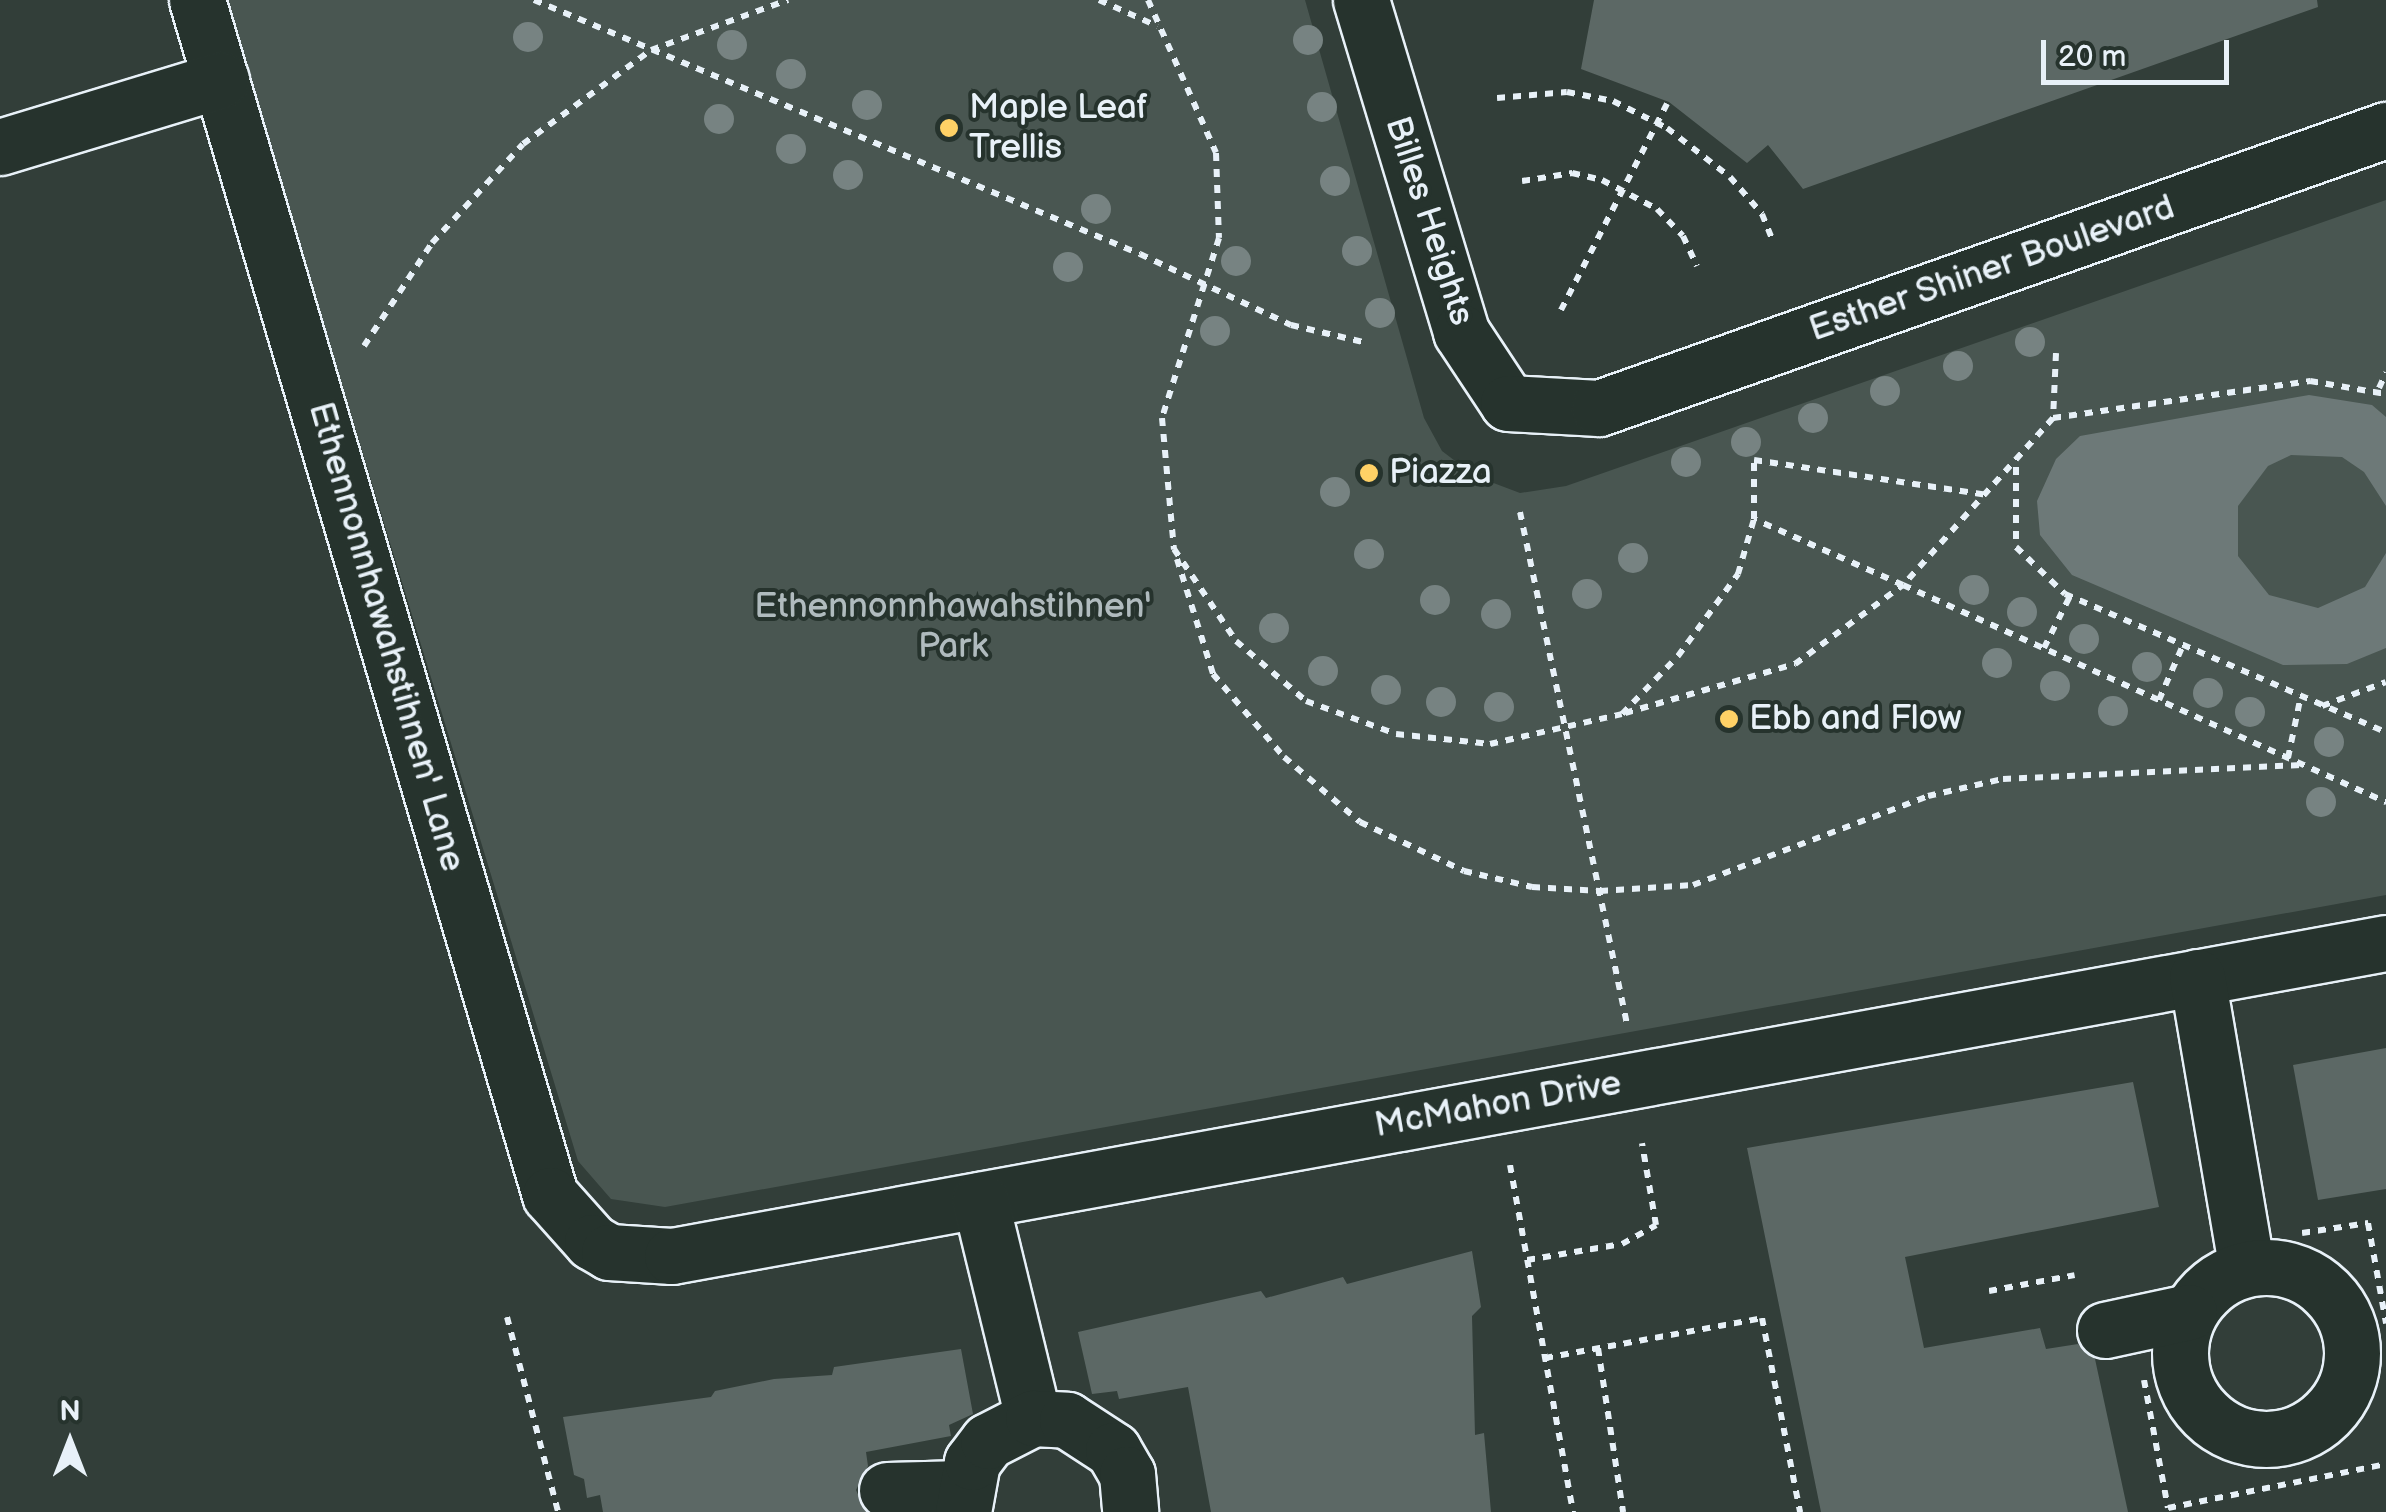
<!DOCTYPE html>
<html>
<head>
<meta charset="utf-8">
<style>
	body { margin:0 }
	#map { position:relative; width:2386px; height:1512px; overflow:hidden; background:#323e39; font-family:"Balsamiq Sans",sans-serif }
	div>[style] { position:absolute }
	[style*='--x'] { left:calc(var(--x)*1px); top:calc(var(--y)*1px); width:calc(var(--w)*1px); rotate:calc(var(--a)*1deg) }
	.green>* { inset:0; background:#495651 }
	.water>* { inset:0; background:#6d7978 }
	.building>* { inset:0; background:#5c6865 }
	.path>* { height:6px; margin-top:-3px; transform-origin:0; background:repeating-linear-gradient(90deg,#e8f1f8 0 8px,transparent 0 16px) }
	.roads { filter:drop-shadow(2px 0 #e8f1f8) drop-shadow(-2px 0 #e8f1f8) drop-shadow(0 2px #e8f1f8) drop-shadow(0 -2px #e8f1f8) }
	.minor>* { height:55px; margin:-27.5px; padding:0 27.5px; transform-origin:27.5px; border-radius:27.5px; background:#26332d }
	.minor>.ring { margin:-27.5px; padding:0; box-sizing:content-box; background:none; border:55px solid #26332d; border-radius:50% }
	.trees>* { width:30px; height:30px; margin:-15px; border-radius:50%; background:#778382 }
	.dots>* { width:28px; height:28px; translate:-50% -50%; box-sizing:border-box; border:5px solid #26332d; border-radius:50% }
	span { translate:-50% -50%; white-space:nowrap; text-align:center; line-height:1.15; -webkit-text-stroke:8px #26332d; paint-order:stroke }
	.poi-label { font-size:35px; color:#e8f1f8 }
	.left { translate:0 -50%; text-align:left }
	.street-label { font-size:35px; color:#e8f1f8 }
	.park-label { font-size:35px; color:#b0bbbe }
	.north { position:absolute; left:20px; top:1392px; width:100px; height:100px; -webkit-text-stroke:8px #26332d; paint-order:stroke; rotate:0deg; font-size:28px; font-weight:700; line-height:40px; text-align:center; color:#e8f1f8 }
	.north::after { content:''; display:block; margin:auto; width:35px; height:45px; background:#e8f1f8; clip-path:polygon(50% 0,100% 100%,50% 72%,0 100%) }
	.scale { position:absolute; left:2041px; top:40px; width:188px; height:45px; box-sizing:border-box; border:5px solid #e8f1f8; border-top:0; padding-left:12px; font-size:30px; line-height:35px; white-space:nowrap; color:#e8f1f8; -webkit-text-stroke:8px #26332d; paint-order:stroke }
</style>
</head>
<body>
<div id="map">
	<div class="green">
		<i style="clip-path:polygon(225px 0,1305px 0,1424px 418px,1442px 451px,1475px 476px,1520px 493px,1566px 486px,2386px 200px,2386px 895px,665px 1207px,611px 1199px,578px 1161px)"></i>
	</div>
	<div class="water">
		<i style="clip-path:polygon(2309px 395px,2372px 405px,2386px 417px,2386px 506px,2364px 472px,2342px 457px,2291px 455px,2268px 466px,2238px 506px,2238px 556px,2269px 595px,2318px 608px,2365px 587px,2386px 553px,2386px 648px,2347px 664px,2283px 665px,2072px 575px,2040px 535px,2037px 501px,2056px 459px,2080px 436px)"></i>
	</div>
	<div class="building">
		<i style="clip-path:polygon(1594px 0,2317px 0,2318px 7px,1803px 189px,1768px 145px,1747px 163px,1669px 102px,1581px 69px)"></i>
		<i style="clip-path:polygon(2386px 1048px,2386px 1189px,2318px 1200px,2293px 1065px)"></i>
		<i style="clip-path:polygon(2133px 1082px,2159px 1207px,1905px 1257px,1924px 1348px,2040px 1328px,2046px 1349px,2078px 1344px,2095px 1359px,2128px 1512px,1821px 1512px,1747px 1148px)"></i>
		<i style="clip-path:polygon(1472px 1251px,1481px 1307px,1472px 1316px,1475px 1435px,1484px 1433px,1491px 1512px,1211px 1512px,1188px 1387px,1119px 1399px,1117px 1391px,1092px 1394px,1078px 1332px,1261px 1291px,1266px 1298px,1343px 1277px,1347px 1284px)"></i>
		<i style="clip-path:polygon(961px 1349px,973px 1414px,949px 1425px,951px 1436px,866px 1452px,868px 1466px,856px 1490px,866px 1512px,603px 1512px,600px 1495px,587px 1498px,584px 1479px,574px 1475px,563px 1417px,711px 1397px,715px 1391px,774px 1379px,832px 1375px,834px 1367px)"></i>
	</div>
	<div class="path">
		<i style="--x:534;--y:0;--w:657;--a:22.74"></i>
		<i style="--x:1140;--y:254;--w:167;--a:25.2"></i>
		<i style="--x:1291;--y:325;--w:74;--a:13.3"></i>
		<i style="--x:1099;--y:0;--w:64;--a:24.1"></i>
		<i style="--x:1148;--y:0;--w:167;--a:66"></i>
		<i style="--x:1216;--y:153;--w:85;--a:88"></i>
		<i style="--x:1219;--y:238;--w:189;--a:107.6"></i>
		<i style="--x:1162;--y:418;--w:132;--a:84.8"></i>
		<i style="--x:1174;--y:549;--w:111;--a:56"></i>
		<i style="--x:1236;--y:641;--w:92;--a:40.6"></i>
		<i style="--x:1306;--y:701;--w:96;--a:20.1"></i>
		<i style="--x:1396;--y:734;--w:95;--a:6.1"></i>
		<i style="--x:1490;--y:744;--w:135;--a:-12.8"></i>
		<i style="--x:1622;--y:714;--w:81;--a:-46"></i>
		<i style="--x:1678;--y:656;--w:102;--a:-53.8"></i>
		<i style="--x:1738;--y:574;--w:57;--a:-73.8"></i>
		<i style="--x:1754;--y:519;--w:59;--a:-90"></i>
		<i style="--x:1754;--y:460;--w:238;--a:8.5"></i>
		<i style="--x:1497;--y:98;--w:70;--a:-4.9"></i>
		<i style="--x:1567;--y:92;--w:47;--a:11.1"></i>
		<i style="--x:1613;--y:101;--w:60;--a:26.6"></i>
		<i style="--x:1667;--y:128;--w:80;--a:37.9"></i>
		<i style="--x:1730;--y:177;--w:49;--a:49.1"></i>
		<i style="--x:1762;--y:214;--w:29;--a:68"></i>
		<i style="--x:1522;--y:181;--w:51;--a:-9.1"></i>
		<i style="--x:1572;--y:173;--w:31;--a:13"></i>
		<i style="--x:1602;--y:180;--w:62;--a:27.8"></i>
		<i style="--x:1657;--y:209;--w:37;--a:46"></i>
		<i style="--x:1683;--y:236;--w:33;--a:65"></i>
		<i style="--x:1561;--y:310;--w:232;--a:-62.8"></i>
		<i style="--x:364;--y:346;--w:123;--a:-56.6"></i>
		<i style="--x:432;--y:243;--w:134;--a:-47.4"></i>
		<i style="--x:523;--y:144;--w:159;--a:-36.3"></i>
		<i style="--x:651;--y:50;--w:146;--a:-20.1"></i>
		<i style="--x:2056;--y:353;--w:65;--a:92.6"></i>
		<i style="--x:2053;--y:418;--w:224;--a:131.9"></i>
		<i style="--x:1903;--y:585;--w:530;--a:24.19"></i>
		<i style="--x:2379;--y:388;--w:17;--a:-65"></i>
		<i style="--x:2053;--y:418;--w:260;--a:-8.2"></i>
		<i style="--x:2310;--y:381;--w:77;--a:9.7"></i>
		<i style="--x:2016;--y:467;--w:80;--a:90"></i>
		<i style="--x:2016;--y:547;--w:68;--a:43.8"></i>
		<i style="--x:2065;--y:594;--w:349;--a:23.3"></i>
		<i style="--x:1520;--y:512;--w:523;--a:78.2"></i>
		<i style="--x:1177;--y:559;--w:121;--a:72.6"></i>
		<i style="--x:1213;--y:674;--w:109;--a:49.5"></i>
		<i style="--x:1284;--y:757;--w:100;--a:40.5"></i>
		<i style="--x:1360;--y:822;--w:115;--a:25.2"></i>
		<i style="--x:1464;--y:871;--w:70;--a:13.2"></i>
		<i style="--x:1532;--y:887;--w:68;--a:3.4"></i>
		<i style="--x:1600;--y:891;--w:93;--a:-3.7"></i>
		<i style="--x:1693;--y:885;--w:251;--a:-20.7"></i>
		<i style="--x:1928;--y:796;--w:77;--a:-12.8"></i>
		<i style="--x:2003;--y:779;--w:299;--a:-2.7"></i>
		<i style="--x:2044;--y:648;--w:58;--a:-63.4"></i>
		<i style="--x:2159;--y:700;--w:60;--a:-66.4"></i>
		<i style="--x:2322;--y:706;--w:68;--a:-20.6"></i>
		<i style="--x:1625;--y:713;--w:177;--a:-16.1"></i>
		<i style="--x:1795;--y:664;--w:134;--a:-36.2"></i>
		<i style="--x:1903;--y:585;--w:163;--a:-156.1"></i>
		<i style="--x:2288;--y:758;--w:64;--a:-78.3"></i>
		<i style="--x:1510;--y:1165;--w:353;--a:79.7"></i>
		<i style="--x:2302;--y:1233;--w:67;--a:-8.6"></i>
		<i style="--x:2368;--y:1223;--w:102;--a:79.8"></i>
		<i style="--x:1527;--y:1260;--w:96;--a:-9.6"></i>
		<i style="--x:1622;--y:1244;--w:39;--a:-29"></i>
		<i style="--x:1656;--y:1225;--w:83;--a:-99.7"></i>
		<i style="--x:1989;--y:1291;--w:87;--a:-10.5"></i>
		<i style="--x:507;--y:1317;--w:202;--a:75.3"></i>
		<i style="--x:1598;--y:1348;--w:166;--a:81.3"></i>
		<i style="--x:1545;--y:1358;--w:221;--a:-10.4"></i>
		<i style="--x:1762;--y:1318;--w:198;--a:78.9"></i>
		<i style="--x:2144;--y:1380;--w:130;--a:79.4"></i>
		<i style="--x:2168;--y:1508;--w:222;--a:-11.4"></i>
	</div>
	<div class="roads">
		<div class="minor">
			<i style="--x:197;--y:0;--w:1246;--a:73.54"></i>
			<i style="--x:550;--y:1195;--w:63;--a:48.2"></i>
			<i style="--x:592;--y:1242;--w:20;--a:30"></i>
			<i style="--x:609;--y:1252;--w:63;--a:3.6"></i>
			<i style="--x:672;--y:1256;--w:1742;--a:-10.35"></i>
			<i style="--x:1361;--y:0;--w:347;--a:73.2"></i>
			<i style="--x:1461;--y:332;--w:85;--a:56.5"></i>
			<i style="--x:1508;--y:403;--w:91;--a:3.1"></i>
			<i style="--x:1599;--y:408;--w:835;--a:-19.46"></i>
			<i style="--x:0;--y:147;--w:231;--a:-16.9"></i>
			<i style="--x:2197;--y:977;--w:295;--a:80.3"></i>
			<i style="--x:980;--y:1200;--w:224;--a:76.3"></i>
			<i class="ring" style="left:2180px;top:1267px;width:117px;height:117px"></i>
			<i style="--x:2105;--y:1330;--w:86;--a:-12.1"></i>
			<i style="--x:887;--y:1490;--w:76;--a:-1.5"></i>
			<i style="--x:963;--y:1512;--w:51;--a:-79.8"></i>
			<i style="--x:972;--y:1462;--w:26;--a:-53"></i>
			<i style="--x:988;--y:1441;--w:51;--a:-27.1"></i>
			<i style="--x:1033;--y:1418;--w:34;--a:3"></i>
			<i style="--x:1067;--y:1420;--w:55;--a:33.1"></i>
			<i style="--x:1113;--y:1450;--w:28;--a:60"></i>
			<i style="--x:1127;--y:1474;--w:38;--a:85"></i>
		</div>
	</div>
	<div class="trees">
		<i style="left:528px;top:37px"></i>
		<i style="left:1308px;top:40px"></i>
		<i style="left:732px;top:45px"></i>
		<i style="left:791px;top:74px"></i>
		<i style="left:867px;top:105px"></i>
		<i style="left:1322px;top:107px"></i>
		<i style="left:719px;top:119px"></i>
		<i style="left:791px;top:149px"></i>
		<i style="left:848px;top:175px"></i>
		<i style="left:1335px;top:181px"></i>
		<i style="left:1096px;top:209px"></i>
		<i style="left:1357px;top:251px"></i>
		<i style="left:1236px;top:261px"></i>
		<i style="left:1068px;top:267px"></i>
		<i style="left:1380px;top:313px"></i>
		<i style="left:1215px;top:331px"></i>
		<i style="left:2030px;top:342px"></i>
		<i style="left:1958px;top:366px"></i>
		<i style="left:1885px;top:391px"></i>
		<i style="left:1813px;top:418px"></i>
		<i style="left:1746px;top:442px"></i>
		<i style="left:1686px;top:462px"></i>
		<i style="left:1335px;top:492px"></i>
		<i style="left:1369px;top:554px"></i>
		<i style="left:1633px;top:558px"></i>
		<i style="left:1974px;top:590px"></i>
		<i style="left:1587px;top:594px"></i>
		<i style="left:1435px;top:600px"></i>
		<i style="left:2022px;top:612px"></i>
		<i style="left:1496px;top:614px"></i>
		<i style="left:1274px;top:628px"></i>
		<i style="left:2084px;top:639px"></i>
		<i style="left:1997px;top:663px"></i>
		<i style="left:2147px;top:667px"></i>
		<i style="left:1323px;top:671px"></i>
		<i style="left:2055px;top:686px"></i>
		<i style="left:1386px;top:690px"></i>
		<i style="left:2208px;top:693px"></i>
		<i style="left:1441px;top:702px"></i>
		<i style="left:1499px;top:707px"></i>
		<i style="left:2113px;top:711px"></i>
		<i style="left:2250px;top:712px"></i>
		<i style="left:2329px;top:742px"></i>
		<i style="left:2321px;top:802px"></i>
	</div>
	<div class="dots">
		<i style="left:949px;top:128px;background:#ffd166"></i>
		<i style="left:1369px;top:473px;background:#ffd166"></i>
		<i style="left:1729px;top:719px;background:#ffd166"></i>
	</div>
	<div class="poi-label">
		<span class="left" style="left:969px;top:128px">Maple Leaf<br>Trellis</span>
		<span class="left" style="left:1389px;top:473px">Piazza</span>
		<span class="left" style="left:1749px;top:719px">Ebb and Flow</span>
	</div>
	<div class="street-label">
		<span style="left:1429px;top:221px;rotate:72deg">Billes Heights</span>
		<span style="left:1992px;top:269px;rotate:-19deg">Esther Shiner Boulevard</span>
		<span style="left:386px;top:637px;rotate:74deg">Ethennonnhawahstihnen' Lane</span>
		<span style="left:1498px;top:1105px;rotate:-10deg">McMahon Drive</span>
	</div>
	<div class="park-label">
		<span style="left:953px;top:627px">Ethennonnhawahstihnen'<br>Park</span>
	</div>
	<div class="north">N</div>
	<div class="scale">20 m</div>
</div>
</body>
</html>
